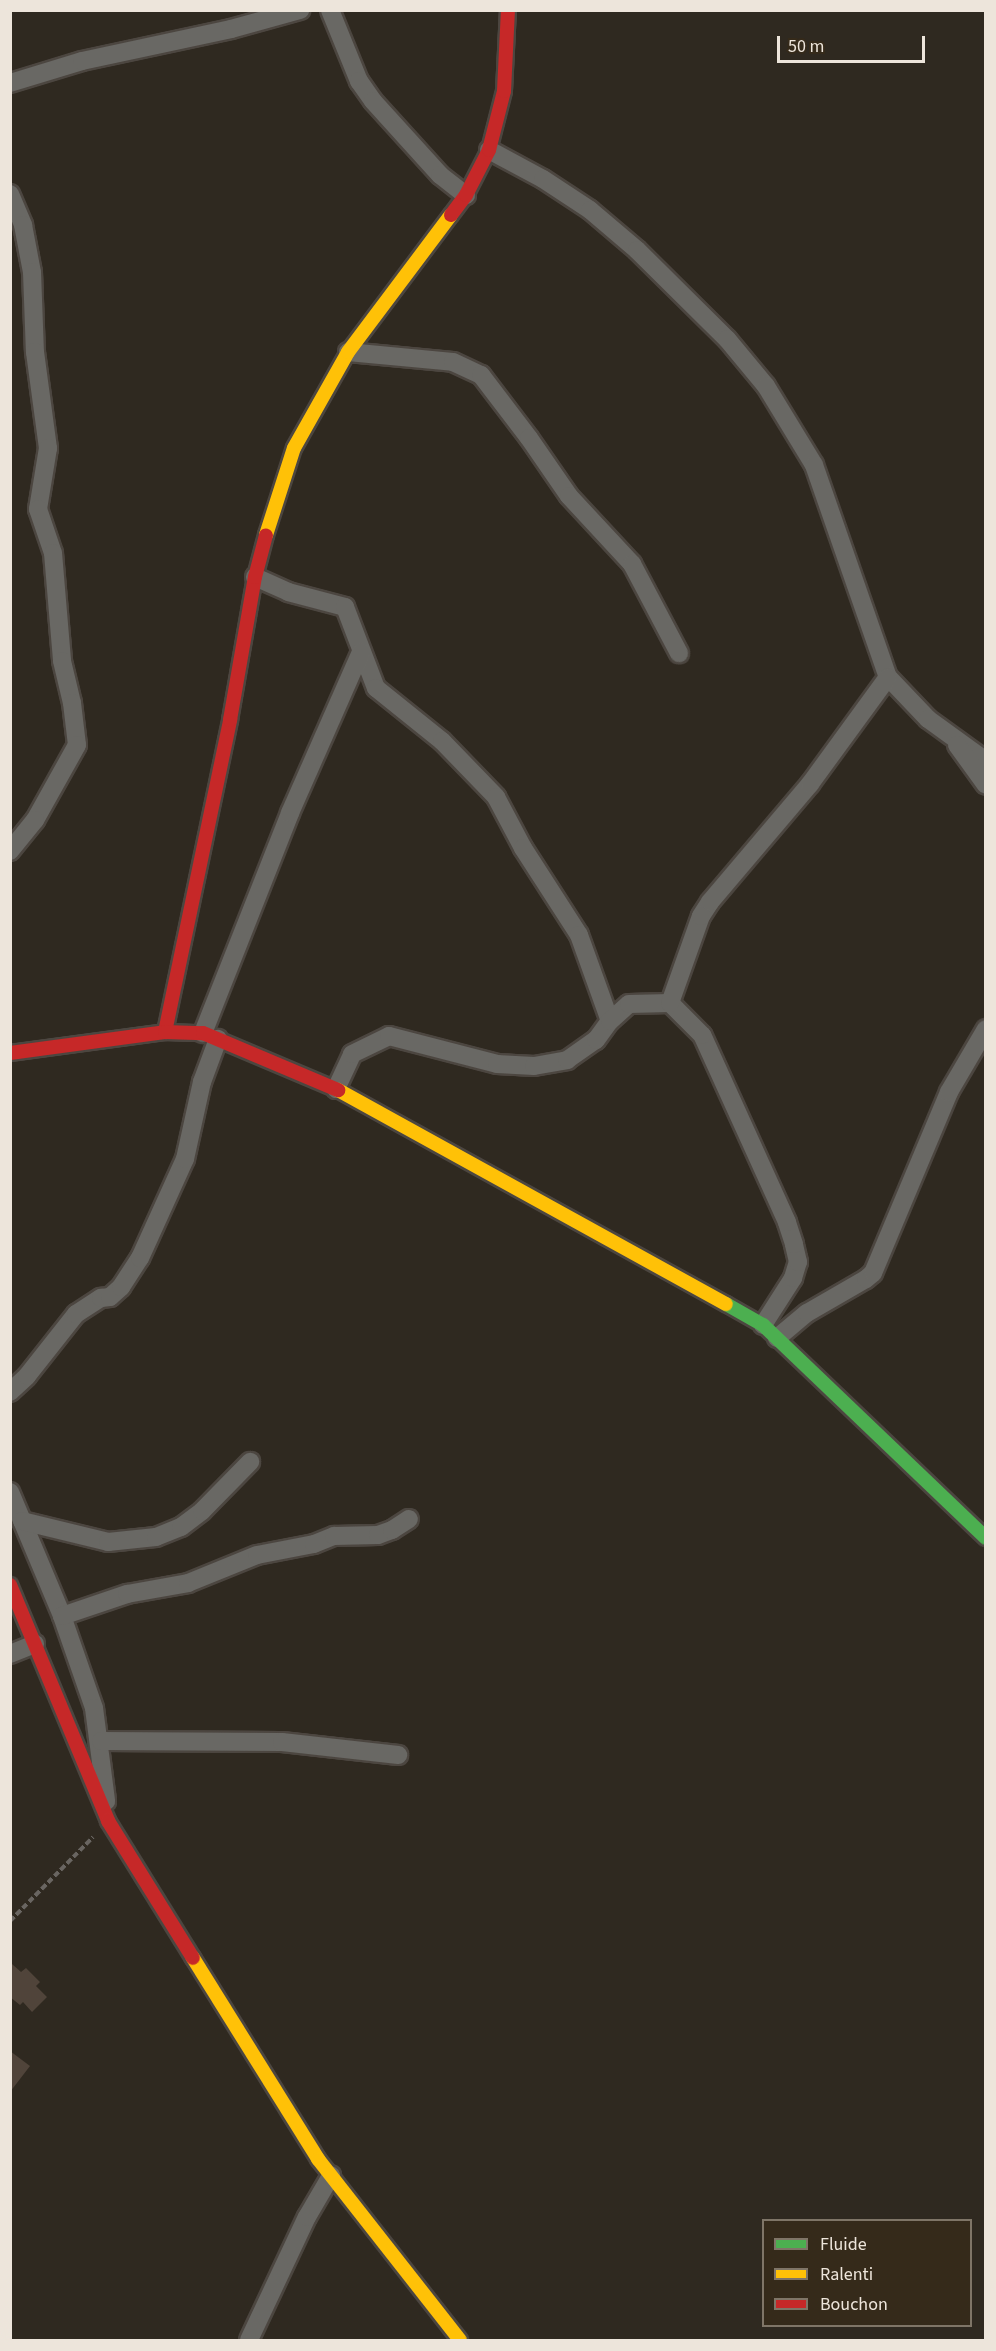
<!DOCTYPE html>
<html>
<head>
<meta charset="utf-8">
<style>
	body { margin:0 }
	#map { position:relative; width:996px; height:2351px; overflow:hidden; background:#2f2920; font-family:"Source Sans 3",sans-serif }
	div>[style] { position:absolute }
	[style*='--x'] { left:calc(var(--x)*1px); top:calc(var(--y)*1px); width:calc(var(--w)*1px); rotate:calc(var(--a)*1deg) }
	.building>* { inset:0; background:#50443a }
	.path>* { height:4px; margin-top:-2px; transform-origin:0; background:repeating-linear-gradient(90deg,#696561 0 6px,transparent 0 9px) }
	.roads { filter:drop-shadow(2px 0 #4c4640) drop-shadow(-2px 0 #4c4640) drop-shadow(0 2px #4c4640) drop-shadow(0 -2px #4c4640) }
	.street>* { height:18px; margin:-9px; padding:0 9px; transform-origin:9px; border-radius:9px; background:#696864 }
	.fast>* { height:14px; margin:-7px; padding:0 7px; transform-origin:7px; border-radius:7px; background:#4caf50 }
	.slow>* { height:14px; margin:-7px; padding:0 7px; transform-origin:7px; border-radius:7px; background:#ffc107 }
	.jam>* { height:14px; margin:-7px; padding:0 7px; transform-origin:7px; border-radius:7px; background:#c62828 }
	span { translate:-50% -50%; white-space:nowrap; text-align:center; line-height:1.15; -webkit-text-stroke:5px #352a1a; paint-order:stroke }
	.frame { position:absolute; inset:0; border:12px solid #ede5db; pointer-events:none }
	.legend { position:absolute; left:762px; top:2219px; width:210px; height:108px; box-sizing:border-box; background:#352a1a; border:2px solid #7f7567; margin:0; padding:8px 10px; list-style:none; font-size:18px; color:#ede5db }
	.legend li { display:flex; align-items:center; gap:12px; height:30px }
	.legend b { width:30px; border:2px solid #7f7567 }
	.scale { position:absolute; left:777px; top:36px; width:148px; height:27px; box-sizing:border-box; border:3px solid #ede5db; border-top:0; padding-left:8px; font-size:18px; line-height:21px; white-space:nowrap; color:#ede5db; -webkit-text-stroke:4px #352a1a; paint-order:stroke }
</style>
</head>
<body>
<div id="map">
	<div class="building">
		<i style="clip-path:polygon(12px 1964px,21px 1972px,26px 1968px,40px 1982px,36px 1986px,47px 1997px,32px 2012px,23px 2002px,20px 2005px,10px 1997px)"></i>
		<i style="clip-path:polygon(10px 2051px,30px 2066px,10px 2092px)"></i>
	</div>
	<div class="path">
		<i style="--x:10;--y:1921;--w:118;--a:-45.3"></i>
	</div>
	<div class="roads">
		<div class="street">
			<i style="--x:330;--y:10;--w:77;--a:67.8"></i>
			<i style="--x:359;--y:81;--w:24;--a:55"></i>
			<i style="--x:373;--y:101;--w:100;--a:47.8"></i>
			<i style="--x:440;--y:175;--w:33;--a:38"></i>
			<i style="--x:10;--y:83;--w:75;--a:-17"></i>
			<i style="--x:82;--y:61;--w:152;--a:-12.1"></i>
			<i style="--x:231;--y:29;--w:72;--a:-15.4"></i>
			<i style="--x:489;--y:150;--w:61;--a:28.2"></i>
			<i style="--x:543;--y:179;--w:56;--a:33.4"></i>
			<i style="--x:590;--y:210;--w:62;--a:40.4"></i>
			<i style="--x:637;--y:250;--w:127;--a:44.7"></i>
			<i style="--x:727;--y:339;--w:61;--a:50.3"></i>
			<i style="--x:766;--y:386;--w:92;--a:58.7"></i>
			<i style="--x:814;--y:465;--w:225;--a:70.8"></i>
			<i style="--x:888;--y:677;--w:58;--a:46.4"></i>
			<i style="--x:928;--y:719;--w:72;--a:35.9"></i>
			<i style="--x:10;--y:194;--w:34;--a:67"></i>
			<i style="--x:23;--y:225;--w:48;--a:79.2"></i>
			<i style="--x:32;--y:272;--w:80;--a:87.9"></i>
			<i style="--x:35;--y:352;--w:97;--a:82.3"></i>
			<i style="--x:48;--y:448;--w:62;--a:99.3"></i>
			<i style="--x:38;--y:509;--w:46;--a:71.2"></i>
			<i style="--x:53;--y:553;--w:108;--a:85.2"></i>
			<i style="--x:62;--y:661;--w:43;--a:76.6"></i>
			<i style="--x:72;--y:703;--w:42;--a:83.2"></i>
			<i style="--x:77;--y:745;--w:86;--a:119.2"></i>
			<i style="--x:35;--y:820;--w:40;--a:129"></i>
			<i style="--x:348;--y:352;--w:105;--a:5.4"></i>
			<i style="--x:453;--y:362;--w:31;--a:25"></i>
			<i style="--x:481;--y:375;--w:79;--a:52.7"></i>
			<i style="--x:529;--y:438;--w:70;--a:55.4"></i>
			<i style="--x:569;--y:496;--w:93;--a:47.2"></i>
			<i style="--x:632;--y:564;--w:101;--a:62.2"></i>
			<i style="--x:255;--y:577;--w:36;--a:24"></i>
			<i style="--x:288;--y:592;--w:59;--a:14.7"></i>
			<i style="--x:345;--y:607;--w:87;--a:69.1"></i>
			<i style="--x:376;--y:688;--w:85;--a:38.8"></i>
			<i style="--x:442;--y:741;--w:78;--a:46"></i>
			<i style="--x:496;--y:797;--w:58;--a:62.1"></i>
			<i style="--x:523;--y:848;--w:103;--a:57.2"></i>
			<i style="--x:579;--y:935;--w:91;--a:70.2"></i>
			<i style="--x:957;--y:745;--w:49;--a:54.1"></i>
			<i style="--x:203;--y:1033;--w:237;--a:-68.4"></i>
			<i style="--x:290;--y:813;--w:176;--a:-66.2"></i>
			<i style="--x:336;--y:1089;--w:38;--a:-65"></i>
			<i style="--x:352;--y:1054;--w:41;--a:-25.9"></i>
			<i style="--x:389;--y:1036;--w:112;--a:14.5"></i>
			<i style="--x:497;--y:1064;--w:37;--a:3"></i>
			<i style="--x:534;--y:1066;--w:34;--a:-10"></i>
			<i style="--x:567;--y:1060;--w:35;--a:-35"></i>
			<i style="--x:596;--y:1040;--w:24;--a:-54"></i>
			<i style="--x:610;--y:1021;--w:25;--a:-42"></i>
			<i style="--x:629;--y:1004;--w:41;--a:-1.4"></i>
			<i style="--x:763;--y:1325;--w:56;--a:-57.4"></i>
			<i style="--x:793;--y:1278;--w:17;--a:-73"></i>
			<i style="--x:798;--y:1262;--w:18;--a:-103"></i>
			<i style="--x:794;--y:1244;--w:23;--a:-108"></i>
			<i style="--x:787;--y:1222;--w:205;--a:-114.4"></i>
			<i style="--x:702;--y:1035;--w:45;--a:-135"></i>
			<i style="--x:670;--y:1003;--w:92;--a:-70.4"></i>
			<i style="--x:701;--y:916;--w:17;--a:-57"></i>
			<i style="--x:710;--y:902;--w:155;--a:-49.7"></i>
			<i style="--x:810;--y:784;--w:132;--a:-53.9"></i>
			<i style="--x:777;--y:1338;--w:39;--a:-40"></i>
			<i style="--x:807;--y:1313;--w:68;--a:-30"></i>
			<i style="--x:866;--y:1279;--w:9;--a:-41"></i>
			<i style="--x:873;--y:1273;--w:196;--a:-67.2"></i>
			<i style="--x:949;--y:1092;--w:73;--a:-59.6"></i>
			<i style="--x:10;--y:1392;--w:23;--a:-43"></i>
			<i style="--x:27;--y:1376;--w:79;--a:-51.7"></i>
			<i style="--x:76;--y:1314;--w:30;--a:-33"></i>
			<i style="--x:101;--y:1298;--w:9;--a:-6"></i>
			<i style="--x:110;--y:1297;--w:15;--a:-42"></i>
			<i style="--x:121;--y:1287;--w:35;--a:-57"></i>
			<i style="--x:140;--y:1258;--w:109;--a:-65.6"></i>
			<i style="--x:185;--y:1159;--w:79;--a:-77.6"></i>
			<i style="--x:202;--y:1082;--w:46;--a:-69.6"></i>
			<i style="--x:10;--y:1492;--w:134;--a:67.2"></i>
			<i style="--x:62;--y:1616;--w:97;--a:70.8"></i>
			<i style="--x:94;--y:1708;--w:94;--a:82.6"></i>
			<i style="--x:22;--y:1521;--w:89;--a:13.7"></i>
			<i style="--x:108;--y:1542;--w:48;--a:-5.9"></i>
			<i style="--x:156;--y:1537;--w:27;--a:-22"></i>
			<i style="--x:181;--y:1527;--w:26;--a:-37"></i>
			<i style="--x:202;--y:1511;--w:69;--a:-45.6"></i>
			<i style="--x:62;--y:1616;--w:69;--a:-18.7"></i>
			<i style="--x:127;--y:1594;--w:62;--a:-10.2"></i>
			<i style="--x:188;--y:1583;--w:74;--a:-22.1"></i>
			<i style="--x:257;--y:1555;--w:58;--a:-10.9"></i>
			<i style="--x:314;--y:1544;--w:22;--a:-22"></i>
			<i style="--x:334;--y:1536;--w:44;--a:-1.3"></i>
			<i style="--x:378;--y:1535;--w:15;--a:-20"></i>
			<i style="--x:392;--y:1530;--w:20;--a:-33"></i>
			<i style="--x:10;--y:1654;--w:27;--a:-22"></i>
			<i style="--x:101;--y:1741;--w:181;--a:0.3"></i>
			<i style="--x:282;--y:1742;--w:117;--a:6.4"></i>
			<i style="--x:249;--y:2340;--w:136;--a:-64.8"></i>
			<i style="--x:307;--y:2217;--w:48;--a:-59.7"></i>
		</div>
		<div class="fast">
			<i style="--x:726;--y:1304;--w:43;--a:29.6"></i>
			<i style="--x:763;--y:1325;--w:308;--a:43.7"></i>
		</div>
		<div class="slow">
			<i style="--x:266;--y:535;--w:91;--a:-72.2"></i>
			<i style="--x:294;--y:448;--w:110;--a:-60.6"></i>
			<i style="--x:348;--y:352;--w:171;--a:-53.1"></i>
			<i style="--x:338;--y:1090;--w:443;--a:28.9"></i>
			<i style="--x:193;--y:1958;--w:237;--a:58.1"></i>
			<i style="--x:318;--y:2159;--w:230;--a:51.9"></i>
		</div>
		<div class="jam">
			<i style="--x:451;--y:215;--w:25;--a:-53"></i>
			<i style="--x:466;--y:195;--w:51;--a:-62.9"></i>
			<i style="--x:489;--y:150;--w:61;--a:-75.7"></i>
			<i style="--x:504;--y:91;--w:81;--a:-87.2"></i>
			<i style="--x:165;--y:1032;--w:319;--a:-78.2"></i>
			<i style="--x:230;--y:720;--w:145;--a:-80.1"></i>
			<i style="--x:255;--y:577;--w:43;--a:-75.3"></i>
			<i style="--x:10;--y:1053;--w:156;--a:-7.7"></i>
			<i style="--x:165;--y:1032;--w:38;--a:2"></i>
			<i style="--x:203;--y:1033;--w:147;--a:22.9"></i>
			<i style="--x:10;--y:1585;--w:256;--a:67.4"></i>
			<i style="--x:108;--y:1821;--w:161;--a:58.2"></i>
		</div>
	</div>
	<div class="frame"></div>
	<ul class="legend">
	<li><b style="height:8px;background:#4caf50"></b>Fluide</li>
	<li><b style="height:8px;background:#ffc107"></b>Ralenti</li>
	<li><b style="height:8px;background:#c62828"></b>Bouchon</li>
	</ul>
	<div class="scale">50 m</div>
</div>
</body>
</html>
